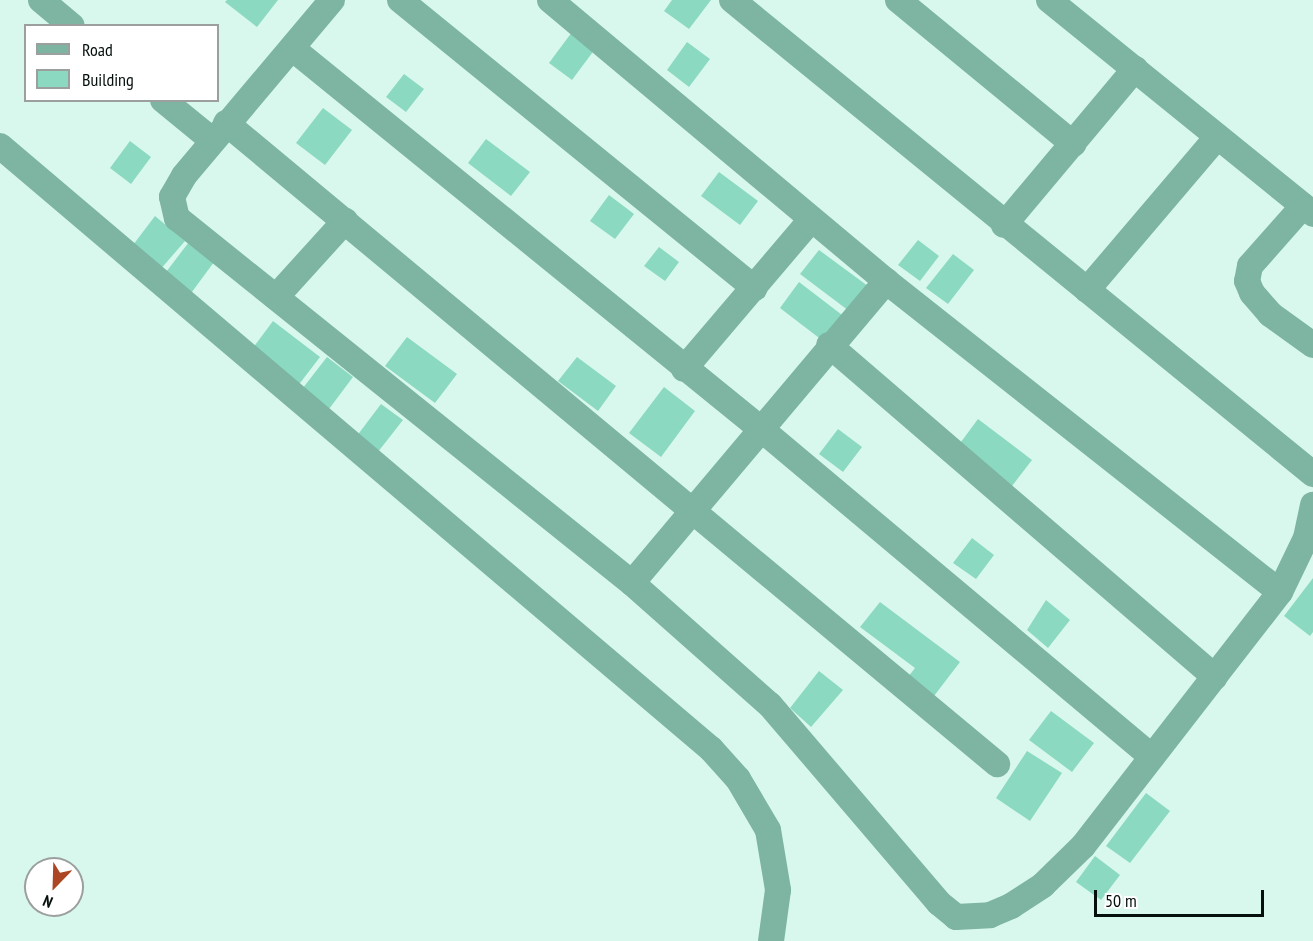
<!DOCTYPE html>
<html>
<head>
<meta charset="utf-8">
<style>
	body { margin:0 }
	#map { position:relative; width:1313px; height:941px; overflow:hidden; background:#d9f8ed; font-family:"PT Sans Narrow",sans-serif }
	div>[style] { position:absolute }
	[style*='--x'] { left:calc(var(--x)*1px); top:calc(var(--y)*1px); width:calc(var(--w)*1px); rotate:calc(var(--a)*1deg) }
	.building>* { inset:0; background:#8bd9c0 }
	.minor>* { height:26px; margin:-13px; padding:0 13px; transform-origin:13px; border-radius:13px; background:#7db5a2 }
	span { translate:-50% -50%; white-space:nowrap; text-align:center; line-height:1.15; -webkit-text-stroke:4.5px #fff; paint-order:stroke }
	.legend { position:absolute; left:24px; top:24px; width:195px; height:78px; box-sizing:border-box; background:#fff; border:2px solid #9b9f9d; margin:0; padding:8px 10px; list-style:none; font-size:18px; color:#050f0b }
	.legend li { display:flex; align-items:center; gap:12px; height:30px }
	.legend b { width:30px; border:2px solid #9b9f9d }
	.north { position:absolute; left:24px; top:857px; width:60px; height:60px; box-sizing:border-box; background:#fff; border:2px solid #9b9f9d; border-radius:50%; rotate:203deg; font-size:16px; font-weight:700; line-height:24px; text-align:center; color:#050f0b }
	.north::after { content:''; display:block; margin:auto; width:21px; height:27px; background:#ad4622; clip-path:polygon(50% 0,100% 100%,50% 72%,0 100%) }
	.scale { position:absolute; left:1094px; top:890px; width:170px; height:27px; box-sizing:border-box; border:3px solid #050f0b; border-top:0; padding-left:8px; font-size:18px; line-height:21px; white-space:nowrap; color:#050f0b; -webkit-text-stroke:4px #fff; paint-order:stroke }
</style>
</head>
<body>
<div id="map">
	<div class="building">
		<i style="clip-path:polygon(227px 0,278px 0,257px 27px,225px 2px)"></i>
		<i style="clip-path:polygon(672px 0,711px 0,689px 29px,664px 11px)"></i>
		<i style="clip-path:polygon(572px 32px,595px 49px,572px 80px,549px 63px)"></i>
		<i style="clip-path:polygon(687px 42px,710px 59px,689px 87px,667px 70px)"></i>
		<i style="clip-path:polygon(404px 74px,424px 89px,406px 112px,386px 97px)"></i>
		<i style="clip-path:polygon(323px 108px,352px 130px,325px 165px,296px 143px)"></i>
		<i style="clip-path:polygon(486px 139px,530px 172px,511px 196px,468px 163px)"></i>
		<i style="clip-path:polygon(130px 141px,151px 157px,131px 184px,110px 168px)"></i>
		<i style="clip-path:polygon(719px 172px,758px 201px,740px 225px,701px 196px)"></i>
		<i style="clip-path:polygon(609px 195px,634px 214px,615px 239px,590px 221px)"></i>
		<i style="clip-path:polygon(155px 216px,185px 241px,159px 271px,130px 249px)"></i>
		<i style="clip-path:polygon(918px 240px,939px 256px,920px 281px,898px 265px)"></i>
		<i style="clip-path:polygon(189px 242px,214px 262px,189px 296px,163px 276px)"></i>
		<i style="clip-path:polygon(659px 247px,679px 262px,665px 281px,644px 266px)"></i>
		<i style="clip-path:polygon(819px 250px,872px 289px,853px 314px,800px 274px)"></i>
		<i style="clip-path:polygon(953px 254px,974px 270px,948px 304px,926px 288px)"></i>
		<i style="clip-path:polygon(799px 282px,846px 318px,827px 344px,780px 308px)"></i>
		<i style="clip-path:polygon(273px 321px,320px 357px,297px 387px,250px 352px)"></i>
		<i style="clip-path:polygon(407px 337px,457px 374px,435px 403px,385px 366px)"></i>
		<i style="clip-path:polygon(327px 357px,353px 377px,326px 413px,299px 393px)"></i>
		<i style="clip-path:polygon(577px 357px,616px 386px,598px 411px,558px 381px)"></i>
		<i style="clip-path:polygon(664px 387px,695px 411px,661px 457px,629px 433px)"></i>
		<i style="clip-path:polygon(381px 404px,403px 420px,374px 457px,353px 441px)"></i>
		<i style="clip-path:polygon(978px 419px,1032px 460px,1012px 486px,958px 446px)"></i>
		<i style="clip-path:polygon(838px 429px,862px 447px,843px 472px,819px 454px)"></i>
		<i style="clip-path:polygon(972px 538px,994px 555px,976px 579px,953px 563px)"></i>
		<i style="clip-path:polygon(1313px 578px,1313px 632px,1310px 636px,1284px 616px)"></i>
		<i style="clip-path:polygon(1046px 600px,1070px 620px,1048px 648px,1027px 630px)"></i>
		<i style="clip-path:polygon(880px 602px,960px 662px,934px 696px,908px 677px,915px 668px,860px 627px)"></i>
		<i style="clip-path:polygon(819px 671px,843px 690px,811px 727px,790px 708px)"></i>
		<i style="clip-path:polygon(1051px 711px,1094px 743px,1072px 772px,1029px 740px)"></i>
		<i style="clip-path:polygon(1027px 751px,1062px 773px,1030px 821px,996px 798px)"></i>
		<i style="clip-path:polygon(1146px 793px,1170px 811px,1130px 863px,1106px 846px)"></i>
		<i style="clip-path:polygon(1095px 856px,1120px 875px,1101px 900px,1076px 882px)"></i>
	</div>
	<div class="minor">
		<i style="--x:41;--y:0;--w:40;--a:40"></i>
		<i style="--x:332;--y:0;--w:230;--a:130.1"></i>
		<i style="--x:184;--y:176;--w:24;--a:120"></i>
		<i style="--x:172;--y:197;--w:22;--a:77"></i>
		<i style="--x:177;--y:218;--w:583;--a:38.74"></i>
		<i style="--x:632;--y:583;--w:184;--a:41.5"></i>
		<i style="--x:770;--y:705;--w:260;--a:49.5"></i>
		<i style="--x:939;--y:903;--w:22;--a:39"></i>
		<i style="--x:956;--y:917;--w:34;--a:-3"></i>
		<i style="--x:990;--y:915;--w:23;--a:-23"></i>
		<i style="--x:1011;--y:906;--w:38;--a:-33"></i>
		<i style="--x:1043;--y:885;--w:56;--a:-44.3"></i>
		<i style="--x:1083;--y:846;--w:321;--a:-52.2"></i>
		<i style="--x:1280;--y:592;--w:60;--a:-64.3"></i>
		<i style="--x:1306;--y:538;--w:34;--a:-78"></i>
		<i style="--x:400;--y:0;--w:457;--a:39.1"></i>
		<i style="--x:550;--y:0;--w:438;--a:39.9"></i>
		<i style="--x:886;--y:281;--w:502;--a:38.29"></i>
		<i style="--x:732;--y:0;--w:750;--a:39.21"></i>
		<i style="--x:898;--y:0;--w:227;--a:39.4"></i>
		<i style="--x:1049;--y:0;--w:340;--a:39"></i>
		<i style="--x:293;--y:49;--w:603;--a:39.08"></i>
		<i style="--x:761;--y:429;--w:510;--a:39.99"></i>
		<i style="--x:163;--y:100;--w:63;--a:39.2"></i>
		<i style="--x:226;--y:123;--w:1003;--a:39.74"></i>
		<i style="--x:0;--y:146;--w:932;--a:40.3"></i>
		<i style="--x:711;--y:749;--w:40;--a:48"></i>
		<i style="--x:738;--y:779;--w:59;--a:59.5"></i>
		<i style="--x:768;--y:830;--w:61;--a:80.5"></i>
		<i style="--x:778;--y:890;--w:51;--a:97.8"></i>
		<i style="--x:1303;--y:206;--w:80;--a:131.5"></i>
		<i style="--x:1250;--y:266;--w:15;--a:101"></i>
		<i style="--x:1247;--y:281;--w:13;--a:67"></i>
		<i style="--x:1252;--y:293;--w:28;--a:49"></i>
		<i style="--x:1270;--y:314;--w:53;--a:35.8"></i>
		<i style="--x:1004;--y:225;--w:204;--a:-50"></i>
		<i style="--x:1087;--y:290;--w:201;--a:-49.6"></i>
		<i style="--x:276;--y:297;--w:103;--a:-47.8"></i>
		<i style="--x:829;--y:345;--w:509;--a:40.7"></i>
		<i style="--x:684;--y:369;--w:196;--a:-49.6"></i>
		<i style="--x:632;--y:583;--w:395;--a:-49.9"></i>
	</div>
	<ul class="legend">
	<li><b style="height:8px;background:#7db5a2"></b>Road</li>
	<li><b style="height:16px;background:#8bd9c0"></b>Building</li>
	</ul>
	<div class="north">N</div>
	<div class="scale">50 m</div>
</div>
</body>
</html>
